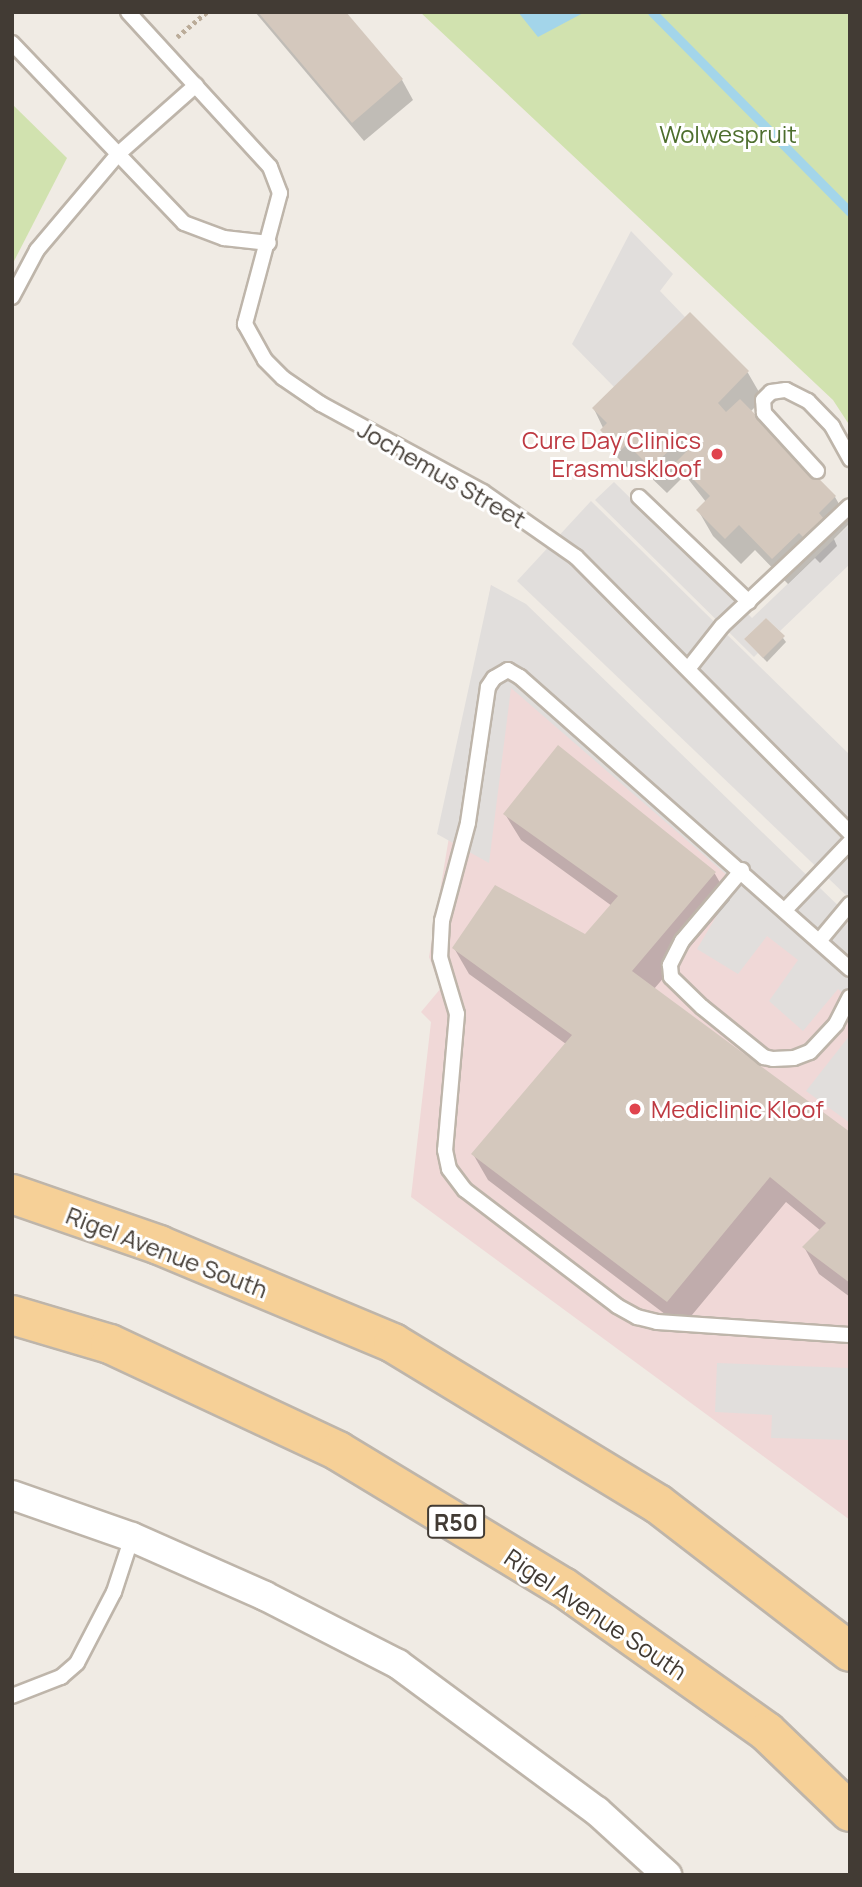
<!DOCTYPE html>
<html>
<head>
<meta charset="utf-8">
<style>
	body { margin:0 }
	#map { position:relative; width:862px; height:1887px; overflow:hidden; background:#f0ebe4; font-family:Manrope,sans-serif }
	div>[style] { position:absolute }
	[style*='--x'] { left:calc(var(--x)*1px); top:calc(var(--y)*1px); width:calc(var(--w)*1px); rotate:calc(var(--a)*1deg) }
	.medical>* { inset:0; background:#f0d8d7 }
	.green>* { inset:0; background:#d1e2af }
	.parking>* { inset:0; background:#e1dedc }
	.water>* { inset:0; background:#a3d5ea }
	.shadow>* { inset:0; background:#0003 }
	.stream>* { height:9px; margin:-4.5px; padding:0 4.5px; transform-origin:4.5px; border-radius:4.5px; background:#a3d5ea }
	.building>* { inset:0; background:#d4c8bd }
	.path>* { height:4.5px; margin-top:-2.25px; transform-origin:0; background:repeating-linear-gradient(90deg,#bbac99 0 3.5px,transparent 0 7px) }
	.roads { filter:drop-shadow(2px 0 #beb5aa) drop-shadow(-2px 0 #beb5aa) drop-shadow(0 2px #beb5aa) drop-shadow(0 -2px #beb5aa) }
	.service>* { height:14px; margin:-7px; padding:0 7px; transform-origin:7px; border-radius:7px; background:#fff }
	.minor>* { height:28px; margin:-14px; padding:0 14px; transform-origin:14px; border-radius:14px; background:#fff }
	.primary>* { height:38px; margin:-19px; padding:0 19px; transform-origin:19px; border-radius:19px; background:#f6d097 }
	.dots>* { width:19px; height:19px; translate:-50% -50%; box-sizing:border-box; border:4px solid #fff; border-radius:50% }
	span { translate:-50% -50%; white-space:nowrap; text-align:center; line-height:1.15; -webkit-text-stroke:6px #fff; paint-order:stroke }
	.shield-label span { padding:2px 5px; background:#fff; border:2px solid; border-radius:5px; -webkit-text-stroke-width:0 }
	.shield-label { font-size:23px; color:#423b34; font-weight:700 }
	.park-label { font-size:24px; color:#4d6e2d }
	.health-label { font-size:24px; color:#be3a42 }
	.right { translate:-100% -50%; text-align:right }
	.left { translate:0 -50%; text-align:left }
	.street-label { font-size:24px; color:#423b34 }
	.frame { position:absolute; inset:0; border:14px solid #423b34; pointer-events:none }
</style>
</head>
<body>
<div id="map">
	<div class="medical">
		<i style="clip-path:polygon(491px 585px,850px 921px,850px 1520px,411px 1197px,431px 1022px,421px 1012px,441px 988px,429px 957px)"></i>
	</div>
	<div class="green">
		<i style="clip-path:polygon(420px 12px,850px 12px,850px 426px,833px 400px)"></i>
		<i style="clip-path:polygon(12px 104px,67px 158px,12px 265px)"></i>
	</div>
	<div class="parking">
		<i style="clip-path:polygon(631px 231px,673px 274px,660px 291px,685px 317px,614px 387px,572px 344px)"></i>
		<i style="clip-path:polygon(614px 482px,752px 618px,850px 524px,850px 564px,780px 631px,766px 618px,744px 639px,758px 653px,754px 657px,595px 500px)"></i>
		<i style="clip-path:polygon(591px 501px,850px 755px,850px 899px,517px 581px)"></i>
		<i style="clip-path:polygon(491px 585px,526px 604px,850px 917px,850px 999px,838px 989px,803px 1031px,769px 1001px,798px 960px,767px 936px,738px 974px,697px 949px,736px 883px,511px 688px,489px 863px,437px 834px)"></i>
		<i style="clip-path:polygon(850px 1035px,850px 1123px,806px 1091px)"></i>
		<i style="clip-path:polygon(717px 1363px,850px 1368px,850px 1440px,771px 1438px,772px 1415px,715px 1412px)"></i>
	</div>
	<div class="water">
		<i style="clip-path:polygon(518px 12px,585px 12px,538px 37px)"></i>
	</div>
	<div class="shadow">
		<i style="clip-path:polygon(255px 12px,344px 12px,402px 80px,413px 100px,364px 141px)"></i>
		<i style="clip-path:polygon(690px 314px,748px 373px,763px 399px,750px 412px,835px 497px,850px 523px,834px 539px,837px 546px,820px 563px,815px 558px,788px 584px,755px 550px,741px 564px,713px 536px,698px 510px,706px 502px,685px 475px,667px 493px,643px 470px,636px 476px,617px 457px,594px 409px)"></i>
		<i style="clip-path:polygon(783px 638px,786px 642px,767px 662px,746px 640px)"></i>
		<i style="clip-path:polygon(558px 748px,715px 874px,730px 900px,654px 989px,850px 1134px,850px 1297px,819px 1274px,804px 1247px,821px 1231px,786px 1202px,682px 1327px,488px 1180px,473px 1154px,566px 1044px,469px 974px,454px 948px,585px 936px,612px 906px,521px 840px,505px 814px)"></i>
	</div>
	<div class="stream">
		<i style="--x:652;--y:12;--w:281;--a:45.3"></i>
	</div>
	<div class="building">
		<i style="clip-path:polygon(258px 12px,346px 12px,403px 79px,352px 123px)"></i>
		<i style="clip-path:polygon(690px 312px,749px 371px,718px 403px,726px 412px,740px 399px,836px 496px,819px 513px,824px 519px,804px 538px,799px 533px,772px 559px,739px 525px,725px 539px,696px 510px,710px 496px,676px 462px,693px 445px,684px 436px,651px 468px,627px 444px,620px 451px,600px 430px,607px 423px,592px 408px)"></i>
		<i style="clip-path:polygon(766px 618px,785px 636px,763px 658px,744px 639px)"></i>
		<i style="clip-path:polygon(558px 745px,716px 872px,632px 971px,850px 1132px,850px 1283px,802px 1247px,826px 1223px,770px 1177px,667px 1302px,471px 1154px,572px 1035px,452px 948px,495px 885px,585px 934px,618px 896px,503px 814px)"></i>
	</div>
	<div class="path">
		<i style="--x:177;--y:37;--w:39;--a:-40"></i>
	</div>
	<div class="roads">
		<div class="service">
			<i style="--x:128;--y:12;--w:210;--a:47.5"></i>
			<i style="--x:270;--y:167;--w:28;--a:69"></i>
			<i style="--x:280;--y:193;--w:136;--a:105"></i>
			<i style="--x:245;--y:324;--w:41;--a:60.9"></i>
			<i style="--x:265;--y:360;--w:25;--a:45"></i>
			<i style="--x:283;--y:378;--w:46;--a:34.4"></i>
			<i style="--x:321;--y:404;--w:184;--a:28.5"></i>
			<i style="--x:483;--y:492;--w:113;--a:35"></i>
			<i style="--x:576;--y:557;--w:389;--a:45.2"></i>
			<i style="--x:12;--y:43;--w:249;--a:46.3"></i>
			<i style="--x:184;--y:223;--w:43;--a:20.6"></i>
			<i style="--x:224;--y:238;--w:45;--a:6.3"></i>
			<i style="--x:12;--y:297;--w:53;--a:-62"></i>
			<i style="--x:37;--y:250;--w:126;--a:-49.8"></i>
			<i style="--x:118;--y:154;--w:104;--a:-41.5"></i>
			<i style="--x:817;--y:471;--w:79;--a:-132.4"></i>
			<i style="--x:764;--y:413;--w:13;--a:-94"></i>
			<i style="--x:763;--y:400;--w:11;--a:-45"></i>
			<i style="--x:771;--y:392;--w:15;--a:-8"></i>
			<i style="--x:786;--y:390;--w:25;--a:27"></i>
			<i style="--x:808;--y:401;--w:35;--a:46"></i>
			<i style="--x:832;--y:426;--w:38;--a:61"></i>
			<i style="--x:639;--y:497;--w:152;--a:43.7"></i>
			<i style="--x:688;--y:669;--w:55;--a:-51.7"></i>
			<i style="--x:722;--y:626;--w:175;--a:-43.2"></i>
			<i style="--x:742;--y:870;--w:93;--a:130.2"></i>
			<i style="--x:682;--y:941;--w:27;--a:117"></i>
			<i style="--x:670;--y:965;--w:12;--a:85"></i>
			<i style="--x:671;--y:977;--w:43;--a:44.1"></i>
			<i style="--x:702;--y:1007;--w:80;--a:38.9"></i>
			<i style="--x:764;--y:1057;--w:9;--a:13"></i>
			<i style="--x:773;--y:1059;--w:21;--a:-3"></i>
			<i style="--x:794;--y:1058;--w:17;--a:-21"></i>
			<i style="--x:810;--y:1052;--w:38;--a:-47"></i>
			<i style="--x:836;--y:1024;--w:30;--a:-63"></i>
			<i style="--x:785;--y:910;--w:94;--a:-46.3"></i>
			<i style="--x:820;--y:940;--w:47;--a:-50.2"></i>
			<i style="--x:850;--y:969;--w:441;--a:-138.5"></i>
			<i style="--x:520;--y:677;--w:14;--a:-150"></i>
			<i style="--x:508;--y:670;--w:16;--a:150"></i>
			<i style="--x:494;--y:678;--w:11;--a:124"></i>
			<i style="--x:488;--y:687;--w:137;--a:98.4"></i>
			<i style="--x:468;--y:823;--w:101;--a:104.9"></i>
			<i style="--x:442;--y:921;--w:36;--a:93"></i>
			<i style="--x:440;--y:957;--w:59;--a:73.4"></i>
			<i style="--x:457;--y:1014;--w:137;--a:95"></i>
			<i style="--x:445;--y:1150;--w:19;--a:78"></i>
			<i style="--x:449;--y:1169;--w:26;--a:53"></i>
			<i style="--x:465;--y:1190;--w:191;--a:37.3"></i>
			<i style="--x:617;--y:1306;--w:23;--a:29"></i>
			<i style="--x:637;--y:1317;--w:21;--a:14"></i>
			<i style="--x:657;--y:1322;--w:193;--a:3.9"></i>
			<i style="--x:12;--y:1696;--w:53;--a:-21.2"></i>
			<i style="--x:61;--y:1677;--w:21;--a:-41"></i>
			<i style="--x:77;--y:1663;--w:80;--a:-62.5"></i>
			<i style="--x:114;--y:1592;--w:58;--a:-71.9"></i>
		</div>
		<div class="minor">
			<i style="--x:12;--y:1495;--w:127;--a:19.3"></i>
			<i style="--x:132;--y:1537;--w:145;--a:23.9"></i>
			<i style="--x:265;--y:1596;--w:149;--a:27.1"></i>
			<i style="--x:398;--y:1664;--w:247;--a:36.5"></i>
			<i style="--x:597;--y:1811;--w:95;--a:42.4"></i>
		</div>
		<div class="primary">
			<i style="--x:12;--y:1194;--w:156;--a:19.1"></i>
			<i style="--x:159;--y:1245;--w:254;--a:22.7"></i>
			<i style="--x:393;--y:1343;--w:310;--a:31.3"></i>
			<i style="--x:658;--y:1504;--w:242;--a:37.6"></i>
			<i style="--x:12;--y:1315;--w:102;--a:16.5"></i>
			<i style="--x:110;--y:1344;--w:252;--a:25.1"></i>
			<i style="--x:338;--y:1451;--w:263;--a:31.2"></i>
			<i style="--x:563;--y:1587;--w:250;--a:35.4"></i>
			<i style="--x:767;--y:1732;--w:115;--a:43.9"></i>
		</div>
	</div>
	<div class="dots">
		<i style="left:717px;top:454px;background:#e0444e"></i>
		<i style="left:635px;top:1109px;background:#e0444e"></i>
	</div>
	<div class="shield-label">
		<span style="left:456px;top:1522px">R50</span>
	</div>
	<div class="park-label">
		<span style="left:728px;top:134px">Wolwespruit</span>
	</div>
	<div class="health-label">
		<span class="right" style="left:701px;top:454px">Cure Day Clinics<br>Erasmuskloof</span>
		<span class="left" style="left:651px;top:1109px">Mediclinic Kloof</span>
	</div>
	<div class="street-label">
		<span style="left:442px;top:474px;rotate:30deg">Jochemus Street</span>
		<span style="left:167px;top:1252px;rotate:21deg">Rigel Avenue South</span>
		<span style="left:596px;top:1614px;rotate:34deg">Rigel Avenue South</span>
	</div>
	<div class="frame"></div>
</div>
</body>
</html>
